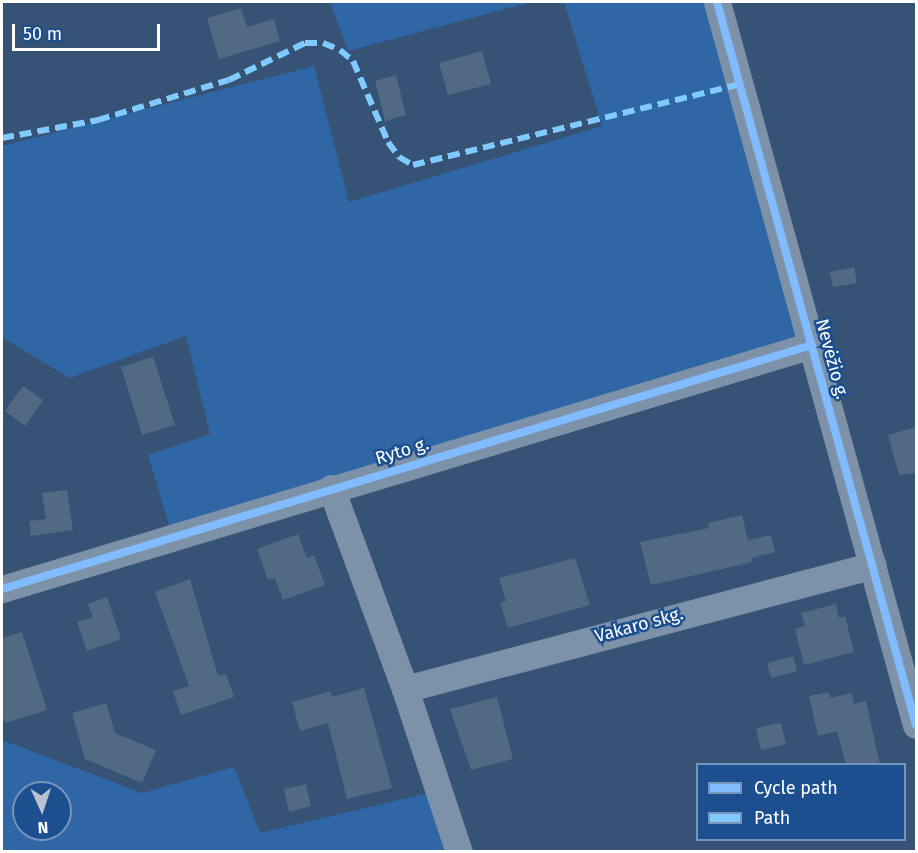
<!DOCTYPE html>
<html>
<head>
<meta charset="utf-8">
<style>
	body { margin:0 }
	#map { position:relative; width:918px; height:853px; overflow:hidden; background:#365274; font-family:"Fira Sans",sans-serif }
	div>[style] { position:absolute }
	[style*='--x'] { left:calc(var(--x)*1px); top:calc(var(--y)*1px); width:calc(var(--w)*1px); rotate:calc(var(--a)*1deg) }
	.green>* { inset:0; background:#2f66a5 }
	.building>* { inset:0; background:#526984 }
	.minor>* { height:27px; margin:-13.5px; padding:0 13.5px; transform-origin:13.5px; border-radius:13.5px; background:#7d92a8 }
	.quiet>* { height:6px; margin-top:-3px; transform-origin:0; background:repeating-linear-gradient(90deg,#80caff 0 12px,transparent 0 18px) }
	.cycleway>* { height:8px; margin:-4px; padding:0 4px; transform-origin:4px; border-radius:4px; background:#80bcff }
	span { translate:-50% -50%; white-space:nowrap; text-align:center; line-height:1.15; -webkit-text-stroke:5px #1b4f8f; paint-order:stroke }
	.street-label { font-size:18px; color:#fff }
	.frame { position:absolute; inset:0; border:3px solid #fff; pointer-events:none }
	.legend { position:absolute; left:696px; top:763px; width:210px; height:78px; box-sizing:border-box; background:#1b4f8f; border:2px solid #7695bc; margin:0; padding:8px 10px; list-style:none; font-size:18px; color:#fff }
	.legend li { display:flex; align-items:center; gap:12px; height:30px }
	.legend b { width:30px; border:2px solid #7695bc }
	.north { position:absolute; left:12px; top:781px; width:60px; height:60px; box-sizing:border-box; background:#1b4f8f; border:2px solid #7695bc; border-radius:50%; rotate:177deg; font-size:16px; font-weight:700; line-height:24px; text-align:center; color:#fff }
	.north::after { content:''; display:block; margin:auto; width:21px; height:27px; background:#b9c2ce; clip-path:polygon(50% 0,100% 100%,50% 72%,0 100%) }
	.scale { position:absolute; left:12px; top:24px; width:148px; height:27px; box-sizing:border-box; border:3px solid #fff; border-top:0; padding-left:8px; font-size:18px; line-height:21px; white-space:nowrap; color:#fff; -webkit-text-stroke:4px #1b4f8f; paint-order:stroke }
</style>
</head>
<body>
<div id="map">
	<div class="green">
		<i style="clip-path:polygon(330px 2px,532px 2px,348px 51px)"></i>
		<i style="clip-path:polygon(564px 2px,717px 2px,797px 342px,170px 528px,148px 455px,210px 434px,186px 336px,69px 378px,2px 337px,2px 146px,314px 66px,349px 202px,602px 126px)"></i>
		<i style="clip-path:polygon(evenodd,2px 740px,142px 793px,234px 767px,260px 833px,428px 793px,447px 851px,2px 851px,2px 740px,24px 793px,60px 793px,60px 829px,24px 829px,24px 793px)"></i>
	</div>
	<div class="building">
		<i style="clip-path:polygon(241px 8px,247px 27px,274px 19px,280px 41px,219px 59px,207px 18px)"></i>
		<i style="clip-path:polygon(482px 51px,491px 84px,448px 95px,439px 63px)"></i>
		<i style="clip-path:polygon(396px 75px,406px 115px,385px 121px,375px 81px)"></i>
		<i style="clip-path:polygon(854px 267px,857px 283px,833px 287px,830px 272px)"></i>
		<i style="clip-path:polygon(153px 357px,175px 425px,142px 435px,121px 367px)"></i>
		<i style="clip-path:polygon(23px 386px,43px 400px,25px 426px,5px 411px)"></i>
		<i style="clip-path:polygon(916px 427px,916px 473px,899px 475px,888px 435px)"></i>
		<i style="clip-path:polygon(67px 490px,73px 530px,31px 536px,29px 521px,46px 519px,42px 493px)"></i>
		<i style="clip-path:polygon(742px 515px,748px 540px,771px 535px,775px 552px,752px 558px,753px 562px,651px 585px,640px 542px,709px 528px,708px 523px)"></i>
		<i style="clip-path:polygon(298px 534px,307px 558px,314px 555px,325px 585px,283px 600px,275px 578px,268px 580px,257px 549px)"></i>
		<i style="clip-path:polygon(575px 558px,590px 605px,508px 628px,500px 603px,506px 601px,499px 578px)"></i>
		<i style="clip-path:polygon(190px 579px,218px 676px,226px 674px,234px 697px,181px 715px,173px 691px,189px 686px,155px 592px)"></i>
		<i style="clip-path:polygon(107px 597px,121px 639px,87px 651px,77px 622px,93px 617px,88px 604px)"></i>
		<i style="clip-path:polygon(836px 604px,839px 618px,845px 616px,854px 652px,804px 665px,795px 629px,805px 626px,801px 613px)"></i>
		<i style="clip-path:polygon(22px 632px,47px 710px,5px 723px,2px 713px,2px 638px)"></i>
		<i style="clip-path:polygon(793px 656px,797px 671px,771px 678px,767px 663px)"></i>
		<i style="clip-path:polygon(364px 688px,392px 788px,347px 799px,328px 723px,300px 731px,292px 702px,331px 691px,332px 697px)"></i>
		<i style="clip-path:polygon(829px 692px,830px 698px,852px 693px,854px 704px,866px 701px,880px 765px,846px 765px,837px 731px,818px 736px,809px 696px)"></i>
		<i style="clip-path:polygon(497px 697px,513px 759px,471px 770px,450px 709px)"></i>
		<i style="clip-path:polygon(106px 703px,115px 733px,156px 750px,142px 783px,85px 759px,72px 713px)"></i>
		<i style="clip-path:polygon(781px 723px,786px 744px,761px 750px,756px 728px)"></i>
		<i style="clip-path:polygon(306px 784px,311px 806px,289px 812px,284px 789px)"></i>
	</div>
	<div class="minor">
		<i style="--x:717;--y:2;--w:750;--a:74.61"></i>
		<i style="--x:331;--y:488;--w:214;--a:69.8"></i>
		<i style="--x:405;--y:689;--w:172;--a:71.7"></i>
		<i style="--x:2;--y:589;--w:846;--a:-16.76"></i>
		<i style="--x:405;--y:689;--w:484;--a:-14.8"></i>
	</div>
	<div class="quiet">
		<i style="--x:2;--y:138;--w:98;--a:-10.6"></i>
		<i style="--x:98;--y:120;--w:137;--a:-17"></i>
		<i style="--x:229;--y:80;--w:85;--a:-26"></i>
		<i style="--x:305;--y:43;--w:18;--a:0"></i>
		<i style="--x:323;--y:43;--w:18;--a:22"></i>
		<i style="--x:340;--y:50;--w:17;--a:40"></i>
		<i style="--x:353;--y:61;--w:88;--a:66.6"></i>
		<i style="--x:388;--y:142;--w:19;--a:54"></i>
		<i style="--x:399;--y:157;--w:16;--a:30"></i>
		<i style="--x:413;--y:165;--w:337;--a:-13.9"></i>
	</div>
	<div class="cycleway">
		<i style="--x:717;--y:2;--w:750;--a:74.61"></i>
		<i style="--x:2;--y:589;--w:846;--a:-16.76"></i>
	</div>
	<div class="street-label">
		<span style="left:832px;top:359px;rotate:75deg">Nevėžio g.</span>
		<span style="left:402px;top:451px;rotate:-17deg">Ryto g.</span>
		<span style="left:639px;top:625px;rotate:-15deg">Vakaro skg.</span>
	</div>
	<div class="frame"></div>
	<ul class="legend">
	<li><b style="height:8px;background:#80bcff"></b>Cycle path</li>
	<li><b style="height:8px;background:#80caff"></b>Path</li>
	</ul>
	<div class="north">N</div>
	<div class="scale">50 m</div>
</div>
</body>
</html>
